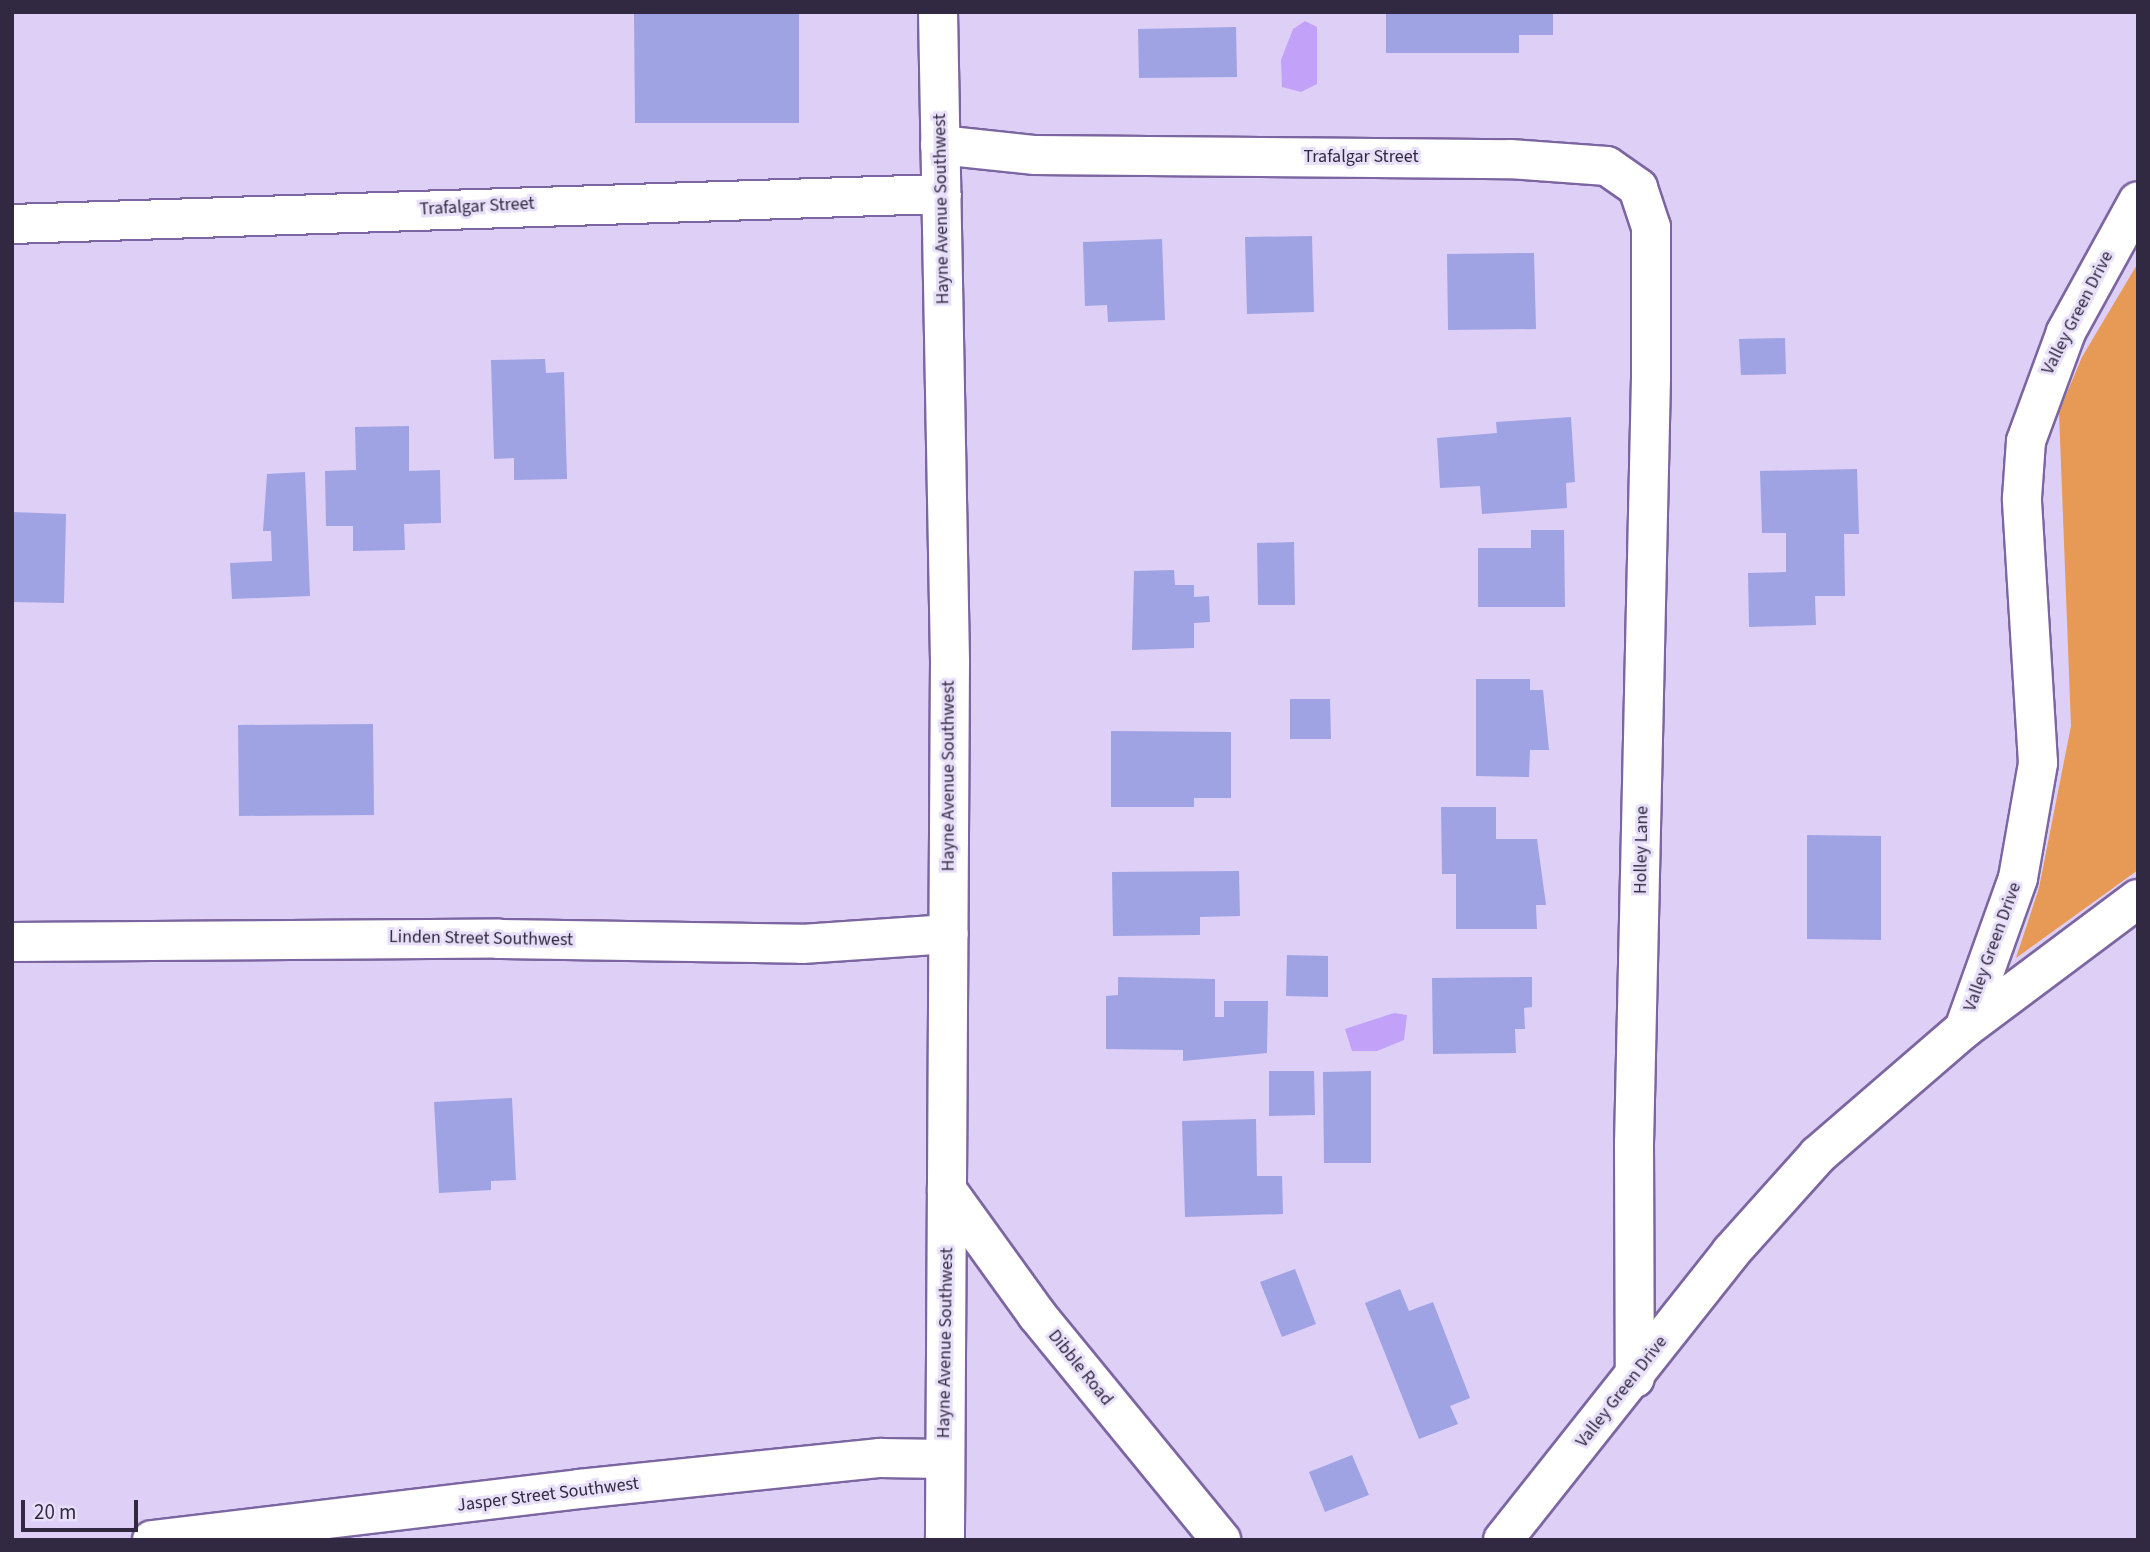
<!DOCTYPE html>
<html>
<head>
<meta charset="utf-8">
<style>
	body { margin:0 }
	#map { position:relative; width:2150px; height:1552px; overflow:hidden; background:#ddcff6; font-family:"Source Sans 3",sans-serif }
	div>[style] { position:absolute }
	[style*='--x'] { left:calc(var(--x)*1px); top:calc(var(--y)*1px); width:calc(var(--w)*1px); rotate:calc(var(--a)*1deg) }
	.green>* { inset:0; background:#e69a55 }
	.water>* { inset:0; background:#c2a2f9 }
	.building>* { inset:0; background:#9fa3e3 }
	.roads { filter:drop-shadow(2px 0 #7c66a1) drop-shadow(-2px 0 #7c66a1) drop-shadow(0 2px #7c66a1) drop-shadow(0 -2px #7c66a1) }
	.minor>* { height:38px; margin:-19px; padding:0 19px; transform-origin:19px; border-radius:19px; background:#fff }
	span { translate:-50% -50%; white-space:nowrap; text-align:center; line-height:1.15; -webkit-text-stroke:6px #e8dff9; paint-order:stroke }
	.street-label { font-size:18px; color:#312841 }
	.frame { position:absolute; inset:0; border:14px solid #312841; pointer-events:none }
	.scale { position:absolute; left:21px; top:1500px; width:117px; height:32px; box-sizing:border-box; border:4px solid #312841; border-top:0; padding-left:9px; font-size:21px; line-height:24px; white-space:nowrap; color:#312841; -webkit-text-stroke:5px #e8dff9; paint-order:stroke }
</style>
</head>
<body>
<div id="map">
	<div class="green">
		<i style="clip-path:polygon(2138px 263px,2138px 870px,2016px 958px,2039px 888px,2071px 726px,2059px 412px,2082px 357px)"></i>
	</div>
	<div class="water">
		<i style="clip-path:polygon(1305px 21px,1317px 27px,1317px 84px,1301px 92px,1282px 87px,1281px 60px,1293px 29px)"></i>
		<i style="clip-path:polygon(1394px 1013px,1407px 1015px,1404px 1040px,1377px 1051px,1352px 1051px,1345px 1029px)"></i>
	</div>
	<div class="building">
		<i style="clip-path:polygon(634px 12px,799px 12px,799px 123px,635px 123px)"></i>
		<i style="clip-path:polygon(1386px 12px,1553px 12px,1553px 35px,1519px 35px,1519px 53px,1386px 53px)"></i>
		<i style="clip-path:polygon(1236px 27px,1237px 77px,1139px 78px,1138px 29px)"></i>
		<i style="clip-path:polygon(1312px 236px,1314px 312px,1247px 314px,1245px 237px)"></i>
		<i style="clip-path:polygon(1162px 239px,1165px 320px,1108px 322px,1107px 305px,1085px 306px,1083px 242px)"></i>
		<i style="clip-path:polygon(1534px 253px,1536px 329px,1448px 330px,1447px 254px)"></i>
		<i style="clip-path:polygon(1785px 338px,1786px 374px,1741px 375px,1739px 339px)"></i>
		<i style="clip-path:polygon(545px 359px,546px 373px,564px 372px,567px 479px,514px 480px,514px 458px,494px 459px,491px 360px)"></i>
		<i style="clip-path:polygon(1571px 417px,1575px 482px,1566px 483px,1567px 508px,1482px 514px,1480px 486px,1440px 488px,1437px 438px,1497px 433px,1496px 422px)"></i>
		<i style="clip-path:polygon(409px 426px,409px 471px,440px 470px,441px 523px,404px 524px,405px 550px,353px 551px,353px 526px,326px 526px,325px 471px,356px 470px,355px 427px)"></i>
		<i style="clip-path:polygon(1857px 469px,1859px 534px,1844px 534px,1845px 596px,1815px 596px,1816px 625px,1749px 627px,1748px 573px,1786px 572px,1786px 533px,1762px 533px,1760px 471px)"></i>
		<i style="clip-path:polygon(305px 472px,310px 596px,232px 599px,230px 563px,272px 561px,271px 531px,263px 531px,267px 474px)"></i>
		<i style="clip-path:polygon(12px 512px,66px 514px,64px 603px,12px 602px)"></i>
		<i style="clip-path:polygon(1531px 530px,1564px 530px,1565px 607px,1478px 607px,1478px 548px,1531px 548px)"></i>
		<i style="clip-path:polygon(1294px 542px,1295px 605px,1258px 605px,1257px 543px)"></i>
		<i style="clip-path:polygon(1174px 570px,1175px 585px,1194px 585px,1194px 597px,1209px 596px,1210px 622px,1194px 623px,1194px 648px,1132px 650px,1134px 571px)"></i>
		<i style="clip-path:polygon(1476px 679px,1530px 679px,1530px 690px,1543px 690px,1549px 750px,1530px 750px,1529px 777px,1476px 776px)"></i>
		<i style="clip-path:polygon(1290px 699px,1330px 699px,1331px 739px,1290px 739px)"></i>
		<i style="clip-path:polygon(373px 724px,374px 815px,239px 816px,238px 725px)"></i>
		<i style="clip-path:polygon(1111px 731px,1231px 732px,1231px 798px,1194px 798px,1194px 807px,1111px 807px)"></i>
		<i style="clip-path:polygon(1441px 807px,1496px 807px,1496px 839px,1537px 839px,1546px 905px,1536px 905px,1537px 929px,1456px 929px,1456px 874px,1442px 874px)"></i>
		<i style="clip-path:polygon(1807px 835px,1881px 836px,1881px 940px,1807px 939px)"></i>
		<i style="clip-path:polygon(1239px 871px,1240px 916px,1200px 917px,1200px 935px,1113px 936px,1112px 872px)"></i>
		<i style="clip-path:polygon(1287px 955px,1328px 956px,1328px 997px,1286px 996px)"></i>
		<i style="clip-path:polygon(1118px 977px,1215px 979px,1215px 1017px,1224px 1017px,1224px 1001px,1268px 1001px,1267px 1053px,1183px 1061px,1183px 1050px,1106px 1049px,1106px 996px,1118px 995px)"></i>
		<i style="clip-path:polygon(1532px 977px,1532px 1007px,1524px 1008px,1525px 1029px,1515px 1029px,1516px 1053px,1433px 1054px,1432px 978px)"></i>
		<i style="clip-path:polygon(1269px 1071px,1314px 1071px,1315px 1115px,1269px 1116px)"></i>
		<i style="clip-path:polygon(1371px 1071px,1371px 1163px,1324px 1163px,1323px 1072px)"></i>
		<i style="clip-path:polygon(512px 1098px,516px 1180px,491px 1181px,491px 1190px,439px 1193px,434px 1102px)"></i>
		<i style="clip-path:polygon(1256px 1119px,1257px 1176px,1282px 1176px,1283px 1214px,1185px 1217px,1182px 1121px)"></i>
		<i style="clip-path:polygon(1295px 1269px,1316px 1324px,1282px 1337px,1260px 1282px)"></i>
		<i style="clip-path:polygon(1400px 1289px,1409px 1311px,1433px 1302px,1470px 1398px,1450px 1406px,1458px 1424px,1419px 1439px,1365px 1303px)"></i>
		<i style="clip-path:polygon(1352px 1455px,1369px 1495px,1325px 1512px,1309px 1472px)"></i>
	</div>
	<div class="roads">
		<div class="minor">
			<i style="--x:938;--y:12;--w:649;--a:88.94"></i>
			<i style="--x:950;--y:661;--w:879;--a:90.33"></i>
			<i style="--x:940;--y:145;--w:96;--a:6"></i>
			<i style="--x:1035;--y:155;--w:475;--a:0.5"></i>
			<i style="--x:1510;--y:159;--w:97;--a:4.1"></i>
			<i style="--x:1607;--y:166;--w:38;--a:35"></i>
			<i style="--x:1638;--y:188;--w:41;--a:71.6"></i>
			<i style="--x:1651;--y:227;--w:151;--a:90"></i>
			<i style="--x:1651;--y:378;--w:764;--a:91.27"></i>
			<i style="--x:1634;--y:1142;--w:236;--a:89.8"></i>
			<i style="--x:12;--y:224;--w:930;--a:-1.85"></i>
			<i style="--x:12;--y:942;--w:487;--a:-0.4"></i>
			<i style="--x:499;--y:939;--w:303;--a:0.9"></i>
			<i style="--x:802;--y:944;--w:147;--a:-3.9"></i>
			<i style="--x:1964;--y:1029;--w:217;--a:-36.8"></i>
			<i style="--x:947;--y:1190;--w:154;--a:54.2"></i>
			<i style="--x:1037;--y:1315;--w:291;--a:50.7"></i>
			<i style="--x:152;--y:1540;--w:430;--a:-6.8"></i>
			<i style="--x:579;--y:1489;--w:303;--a:-5.9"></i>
			<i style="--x:880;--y:1458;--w:64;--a:0.9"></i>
			<i style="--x:1503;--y:1540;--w:367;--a:-51.6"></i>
			<i style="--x:1731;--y:1252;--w:130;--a:-48.1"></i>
			<i style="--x:1818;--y:1155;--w:193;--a:-40.8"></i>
			<i style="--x:1964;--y:1029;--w:160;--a:-70.3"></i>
			<i style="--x:2018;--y:878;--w:117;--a:-80.1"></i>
			<i style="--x:2038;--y:763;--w:265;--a:-93.5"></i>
			<i style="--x:2022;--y:498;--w:57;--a:-86"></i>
			<i style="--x:2026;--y:441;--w:116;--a:-69.8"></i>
			<i style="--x:2066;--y:332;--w:149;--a:-61.2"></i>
		</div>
	</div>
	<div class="street-label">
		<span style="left:1361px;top:157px">Trafalgar Street</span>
		<span style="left:477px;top:207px;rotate:-3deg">Trafalgar Street</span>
		<span style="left:942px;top:209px;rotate:-91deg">Hayne Avenue Southwest</span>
		<span style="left:2078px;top:313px;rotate:-63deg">Valley Green Drive</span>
		<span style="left:949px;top:776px;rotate:-90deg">Hayne Avenue Southwest</span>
		<span style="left:1642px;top:850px;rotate:-89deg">Holley Lane</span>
		<span style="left:481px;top:939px;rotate:1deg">Linden Street Southwest</span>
		<span style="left:1993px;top:947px;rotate:-70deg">Valley Green Drive</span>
		<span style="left:946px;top:1343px;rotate:-89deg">Hayne Avenue Southwest</span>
		<span style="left:1080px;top:1368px;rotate:51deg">Dibble Road</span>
		<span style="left:1622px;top:1392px;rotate:-52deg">Valley Green Drive</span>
		<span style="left:548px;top:1495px;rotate:-7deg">Jasper Street Southwest</span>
	</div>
	<div class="frame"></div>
	<div class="scale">20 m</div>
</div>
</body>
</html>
